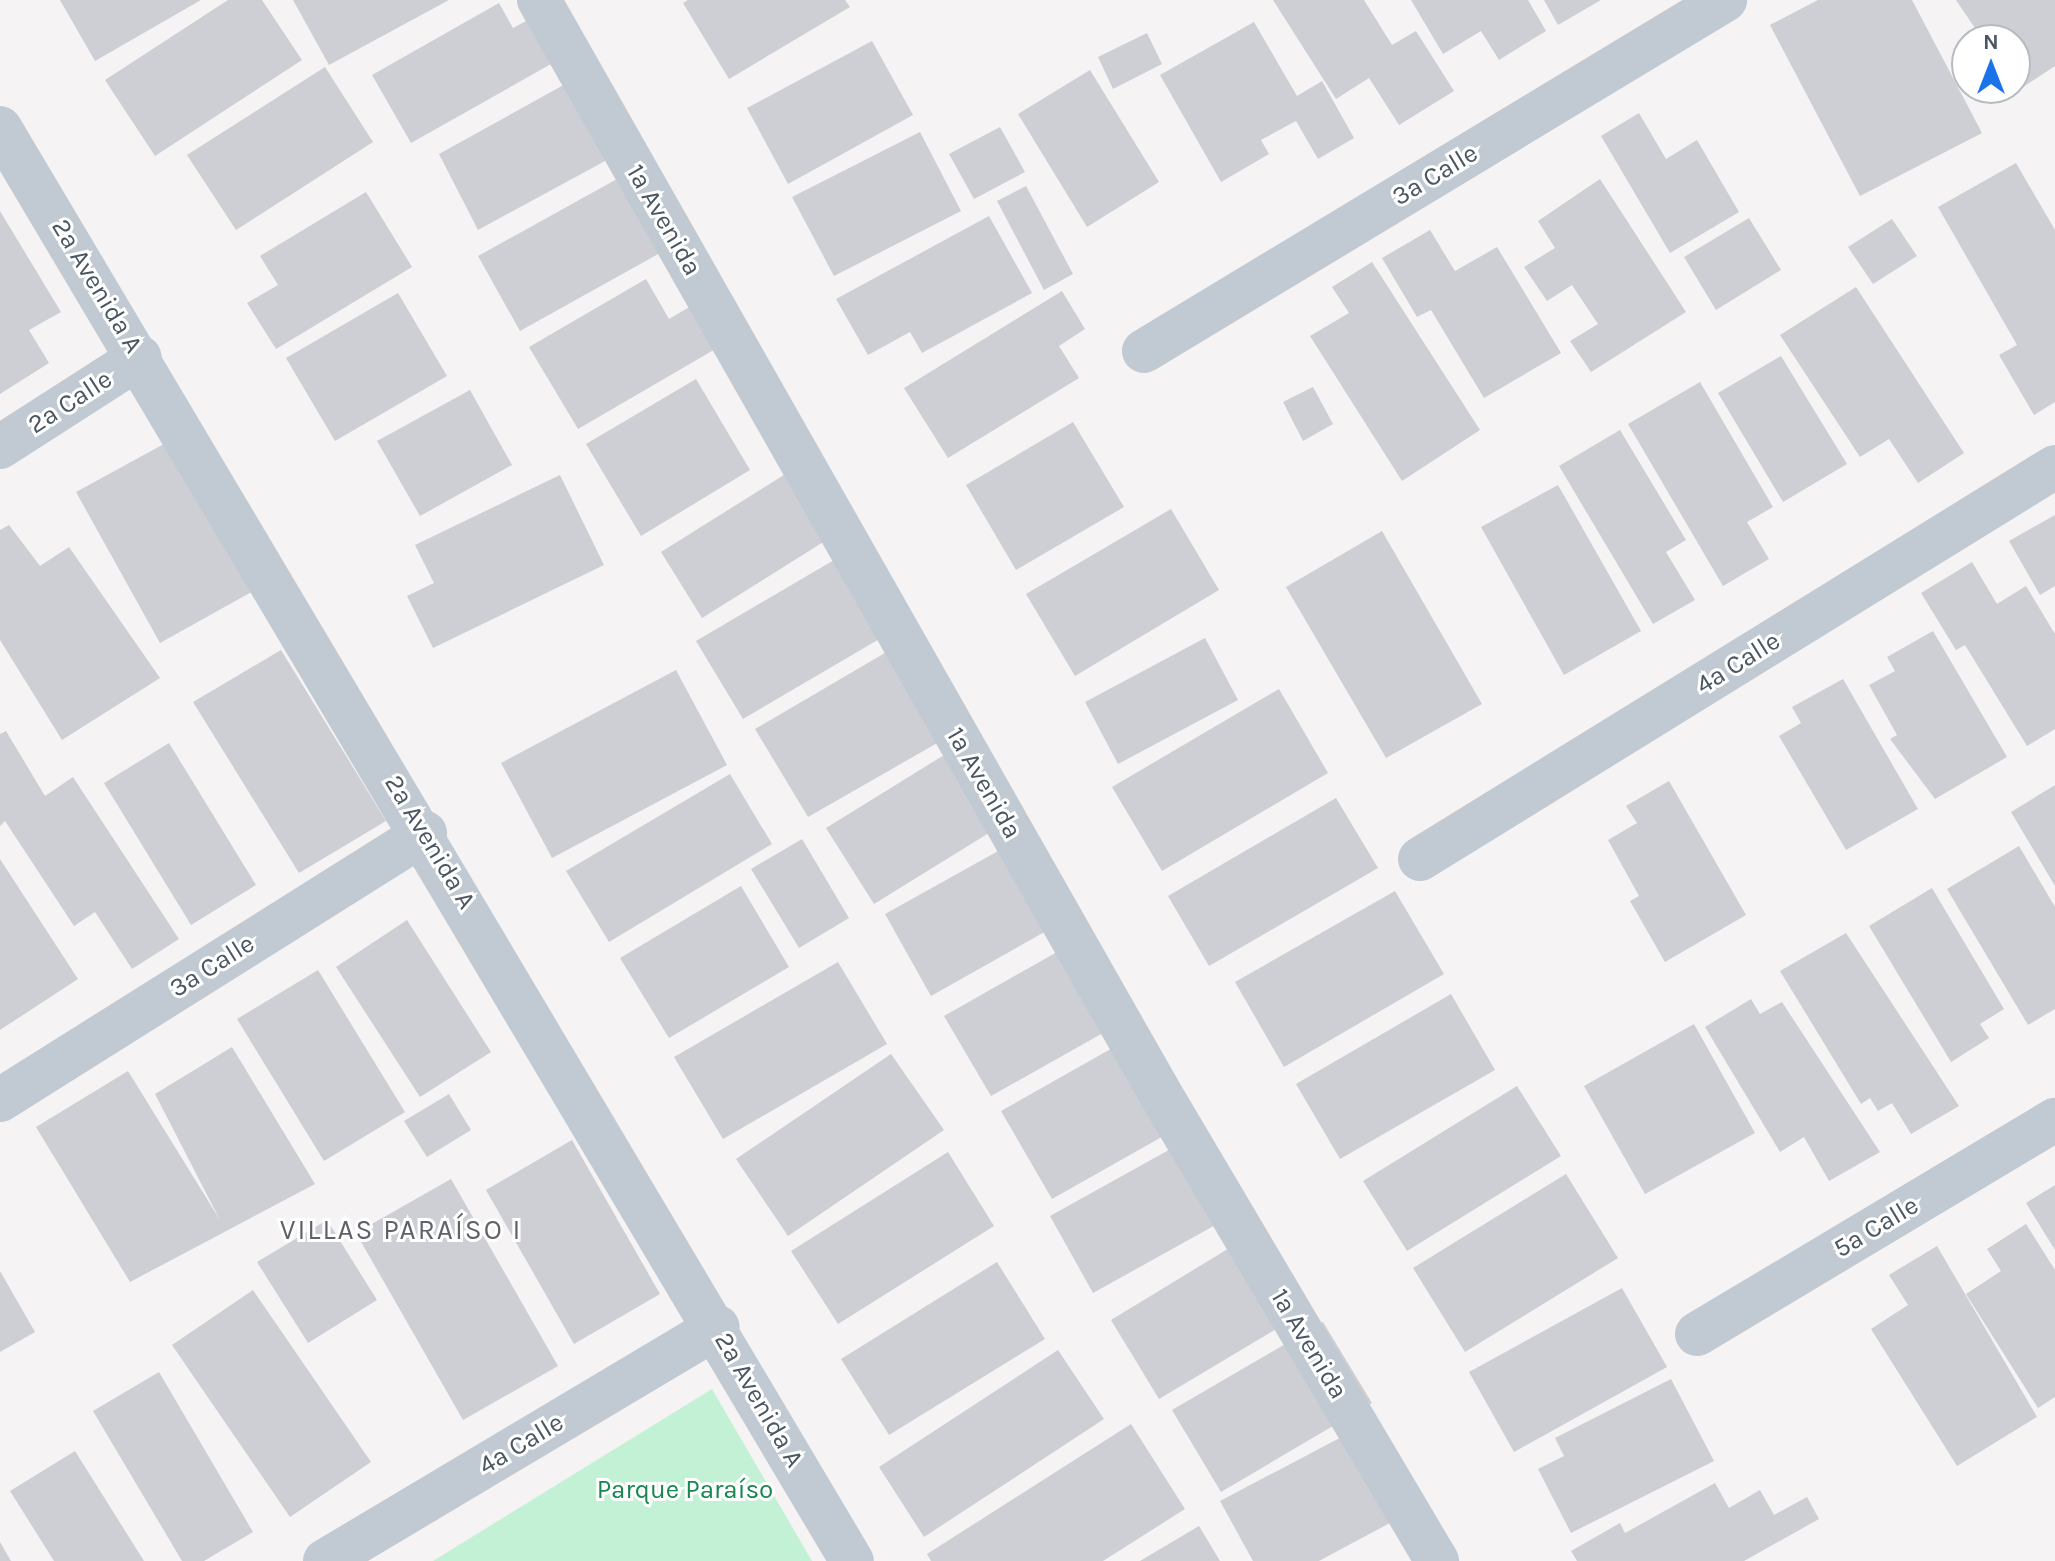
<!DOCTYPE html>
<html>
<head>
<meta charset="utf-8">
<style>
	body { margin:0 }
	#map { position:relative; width:2055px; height:1561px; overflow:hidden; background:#f5f3f3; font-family:Karla,sans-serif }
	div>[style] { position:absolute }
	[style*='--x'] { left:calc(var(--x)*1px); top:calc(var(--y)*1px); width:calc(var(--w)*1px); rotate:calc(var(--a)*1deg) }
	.green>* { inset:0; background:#c3f1d5 }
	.building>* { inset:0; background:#cdcfd5 }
	.minor>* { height:44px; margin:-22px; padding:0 22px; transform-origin:22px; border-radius:22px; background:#c1cad2 }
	span { translate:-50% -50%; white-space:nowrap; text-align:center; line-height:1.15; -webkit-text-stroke:6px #fff; paint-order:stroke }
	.street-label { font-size:26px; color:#4a5661 }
	.park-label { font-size:26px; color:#17864f }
	.neighbourhood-label { font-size:28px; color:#5f6368; letter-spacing:2px }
	.north { position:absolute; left:1951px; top:24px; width:80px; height:80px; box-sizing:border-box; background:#fff; border:2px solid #b7bbc0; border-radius:50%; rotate:0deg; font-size:22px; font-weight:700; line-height:32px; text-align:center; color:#4a5661 }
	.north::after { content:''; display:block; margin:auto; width:28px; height:36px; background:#1a73e8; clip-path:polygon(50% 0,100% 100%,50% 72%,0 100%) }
</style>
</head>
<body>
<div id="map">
	<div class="green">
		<i style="clip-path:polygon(712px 1389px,812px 1561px,433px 1561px)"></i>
	</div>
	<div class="building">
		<i style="clip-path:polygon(60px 0,201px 0,95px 61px)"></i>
		<i style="clip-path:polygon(228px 0,262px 0,302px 60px,155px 156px,105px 80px)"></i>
		<i style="clip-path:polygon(293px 0,449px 0,329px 65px)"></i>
		<i style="clip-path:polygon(688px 0,845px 0,850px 7px,729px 79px,683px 3px)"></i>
		<i style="clip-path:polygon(1273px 0,1364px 0,1392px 45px,1416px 31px,1454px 91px,1399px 125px,1369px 78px,1336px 99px)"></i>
		<i style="clip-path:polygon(1411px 0,1528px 0,1546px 31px,1499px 60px,1481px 31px,1443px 54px)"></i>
		<i style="clip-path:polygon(1544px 0,1601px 0,1558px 25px)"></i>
		<i style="clip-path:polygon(1818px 0,1912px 0,1982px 133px,1860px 196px,1770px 25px)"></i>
		<i style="clip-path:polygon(1956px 0,2055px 0,2055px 66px,2017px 91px,2015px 40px,1983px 40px)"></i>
		<i style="clip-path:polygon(499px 3px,513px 28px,526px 21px,551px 64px,411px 143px,372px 75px)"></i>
		<i style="clip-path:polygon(1254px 22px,1297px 96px,1322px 81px,1354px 138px,1318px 159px,1296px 121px,1261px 140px,1269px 154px,1221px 182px,1160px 75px)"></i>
		<i style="clip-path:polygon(1147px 33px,1162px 64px,1113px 89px,1098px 57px)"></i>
		<i style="clip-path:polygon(872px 41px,913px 115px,788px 184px,747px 108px)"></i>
		<i style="clip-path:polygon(325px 67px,373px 142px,236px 230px,187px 155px)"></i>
		<i style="clip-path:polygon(1090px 70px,1159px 182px,1087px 227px,1018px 114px)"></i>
		<i style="clip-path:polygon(587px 72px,627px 149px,478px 230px,439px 154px)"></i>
		<i style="clip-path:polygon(1639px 113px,1666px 159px,1697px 140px,1739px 212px,1670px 253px,1601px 136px)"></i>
		<i style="clip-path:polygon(1000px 127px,1025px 172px,974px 199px,949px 154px)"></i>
		<i style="clip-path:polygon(920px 132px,961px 211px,834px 276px,792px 197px)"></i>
		<i style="clip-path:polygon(2016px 163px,2055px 230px,2055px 402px,2034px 415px,1999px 355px,2017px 345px,1938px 207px)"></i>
		<i style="clip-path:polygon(635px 169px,678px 243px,520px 331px,478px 256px)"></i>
		<i style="clip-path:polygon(1600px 179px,1686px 312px,1591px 372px,1570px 341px,1598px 324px,1572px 285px,1547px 301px,1524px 267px,1555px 248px,1538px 221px)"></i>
		<i style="clip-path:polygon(1026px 186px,1073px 274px,1044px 290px,997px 201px)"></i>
		<i style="clip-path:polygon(366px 192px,412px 267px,276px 349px,247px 303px,278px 285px,260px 256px)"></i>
		<i style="clip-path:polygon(0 211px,61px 312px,29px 330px,49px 363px,0 394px)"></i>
		<i style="clip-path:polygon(989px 216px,1032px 293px,922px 353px,910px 332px,868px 355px,836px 299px)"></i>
		<i style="clip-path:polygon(1749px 218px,1781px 270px,1716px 310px,1684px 257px)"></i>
		<i style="clip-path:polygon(1892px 219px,1917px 256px,1873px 284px,1848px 247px)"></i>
		<i style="clip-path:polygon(1430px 230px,1455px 271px,1497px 247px,1561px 353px,1484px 398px,1431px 310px,1417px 317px,1382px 258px)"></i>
		<i style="clip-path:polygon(1372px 262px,1480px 430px,1402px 481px,1310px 336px,1349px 313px,1332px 287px)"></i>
		<i style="clip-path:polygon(646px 279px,669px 319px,710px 295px,736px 337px,578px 429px,529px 347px)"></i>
		<i style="clip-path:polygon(1856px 287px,1964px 453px,1918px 483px,1889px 439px,1860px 457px,1780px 335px)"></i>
		<i style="clip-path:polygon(1062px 291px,1085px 329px,1059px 346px,1079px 378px,948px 458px,904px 388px)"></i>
		<i style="clip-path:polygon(398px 293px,447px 376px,335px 441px,286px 358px)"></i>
		<i style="clip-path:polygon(1781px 356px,1847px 464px,1783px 502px,1718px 393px)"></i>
		<i style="clip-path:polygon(696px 379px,750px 470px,641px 536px,586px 444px)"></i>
		<i style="clip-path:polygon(1700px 382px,1773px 507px,1747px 522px,1769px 559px,1723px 586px,1628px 424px)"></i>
		<i style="clip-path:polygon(1313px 387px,1333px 424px,1303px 441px,1283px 402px)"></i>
		<i style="clip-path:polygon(470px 390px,512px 465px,420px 516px,377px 441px)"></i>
		<i style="clip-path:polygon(1073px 422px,1124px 507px,1016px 570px,966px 485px)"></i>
		<i style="clip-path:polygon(1620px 430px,1686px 540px,1666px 552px,1695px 600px,1653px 624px,1559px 466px)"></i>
		<i style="clip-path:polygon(173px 439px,257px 589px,160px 643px,76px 492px)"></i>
		<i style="clip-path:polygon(787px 473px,828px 539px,702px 618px,661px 552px)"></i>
		<i style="clip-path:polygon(560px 475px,604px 565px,433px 648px,407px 596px,434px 583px,415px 545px)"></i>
		<i style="clip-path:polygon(1558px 485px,1641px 631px,1564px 675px,1481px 527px)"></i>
		<i style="clip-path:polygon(1171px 509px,1219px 590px,1075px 676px,1026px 594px)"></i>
		<i style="clip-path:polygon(2055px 515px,2055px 586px,2040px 595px,2009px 541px)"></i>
		<i style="clip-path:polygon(9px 525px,40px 566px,69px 547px,160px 678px,62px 740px,0 640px,0 530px)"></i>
		<i style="clip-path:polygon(1382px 531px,1482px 704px,1386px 758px,1286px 587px)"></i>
		<i style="clip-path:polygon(846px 553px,893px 631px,743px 719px,696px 641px)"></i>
		<i style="clip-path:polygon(1972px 562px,1997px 604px,2026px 586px,2055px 634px,2055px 729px,2027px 746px,1965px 645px,1956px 650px,1921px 593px)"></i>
		<i style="clip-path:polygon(1933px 631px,2007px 757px,1935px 799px,1890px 739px,1897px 735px,1869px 685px,1895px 671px,1887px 657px)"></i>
		<i style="clip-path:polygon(1205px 638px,1238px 700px,1118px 764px,1085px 702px)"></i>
		<i style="clip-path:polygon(907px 640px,960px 730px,808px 817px,755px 729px)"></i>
		<i style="clip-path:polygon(281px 650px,386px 821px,299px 873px,193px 702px)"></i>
		<i style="clip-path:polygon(676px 670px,727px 765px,552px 858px,501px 763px)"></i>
		<i style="clip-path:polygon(1843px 679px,1918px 809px,1846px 850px,1779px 736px,1801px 723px,1792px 707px)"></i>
		<i style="clip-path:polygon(1279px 689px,1328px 773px,1162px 871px,1112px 787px)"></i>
		<i style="clip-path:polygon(6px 731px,45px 796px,73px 777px,179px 939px,132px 969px,95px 912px,74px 926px,5px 821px,0 826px,0 734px)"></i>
		<i style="clip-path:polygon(970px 739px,1018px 815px,874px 904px,826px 828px)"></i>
		<i style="clip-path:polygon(169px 743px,256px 885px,191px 925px,104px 783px)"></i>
		<i style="clip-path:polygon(730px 774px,772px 844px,609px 942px,566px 871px)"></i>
		<i style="clip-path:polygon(1669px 781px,1746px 915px,1665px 962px,1630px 901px,1639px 896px,1608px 840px,1637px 823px,1626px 806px)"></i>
		<i style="clip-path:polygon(2055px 785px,2055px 886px,2011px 812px)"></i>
		<i style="clip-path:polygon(1336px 798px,1378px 868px,1209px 966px,1168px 896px)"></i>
		<i style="clip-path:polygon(1027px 835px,1073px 916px,931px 996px,885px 914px)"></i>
		<i style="clip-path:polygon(802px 839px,849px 918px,799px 948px,751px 869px)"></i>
		<i style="clip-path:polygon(2019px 846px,2055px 907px,2055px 1009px,2028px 1025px,1947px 889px)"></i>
		<i style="clip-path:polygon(0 859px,78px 979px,0 1030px)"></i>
		<i style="clip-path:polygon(741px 886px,789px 967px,669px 1038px,620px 958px)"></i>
		<i style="clip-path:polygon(1932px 888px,2004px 1009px,1980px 1024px,1989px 1038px,1951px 1062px,1869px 926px)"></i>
		<i style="clip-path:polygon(1395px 891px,1444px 974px,1284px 1067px,1235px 982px)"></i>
		<i style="clip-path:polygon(407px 920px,491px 1052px,420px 1097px,336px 967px)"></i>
		<i style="clip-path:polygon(1846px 933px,1959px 1106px,1911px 1134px,1892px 1103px,1878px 1111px,1870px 1098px,1861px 1104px,1780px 971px)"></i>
		<i style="clip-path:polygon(1080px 939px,1126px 1020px,991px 1096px,944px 1016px)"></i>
		<i style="clip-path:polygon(838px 962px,887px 1044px,723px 1139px,674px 1057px)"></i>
		<i style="clip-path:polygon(318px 970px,405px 1112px,324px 1161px,237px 1019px)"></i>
		<i style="clip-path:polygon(1451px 994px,1495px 1070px,1340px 1159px,1296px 1084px)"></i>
		<i style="clip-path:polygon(1751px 999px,1760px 1014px,1782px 1002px,1880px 1152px,1829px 1181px,1804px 1137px,1780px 1152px,1705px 1027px)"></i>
		<i style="clip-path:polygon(1694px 1024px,1755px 1133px,1645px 1194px,1584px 1086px)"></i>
		<i style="clip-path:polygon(1139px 1033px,1190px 1121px,1052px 1199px,1001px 1111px)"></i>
		<i style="clip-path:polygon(232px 1047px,315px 1184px,130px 1282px,36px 1127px,128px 1071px,220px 1220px,155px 1094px)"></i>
		<i style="clip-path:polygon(891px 1054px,944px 1130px,788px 1236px,736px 1159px)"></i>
		<i style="clip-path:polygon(1517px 1086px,1561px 1156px,1407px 1251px,1363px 1181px)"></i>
		<i style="clip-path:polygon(449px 1094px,471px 1130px,427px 1157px,404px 1121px)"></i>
		<i style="clip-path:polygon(1203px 1131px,1246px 1208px,1093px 1293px,1050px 1216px)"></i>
		<i style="clip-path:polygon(572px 1140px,660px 1294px,574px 1344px,486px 1190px)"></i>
		<i style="clip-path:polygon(948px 1152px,994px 1226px,838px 1324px,791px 1251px)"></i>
		<i style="clip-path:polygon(1566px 1174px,1618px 1258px,1465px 1352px,1413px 1268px)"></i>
		<i style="clip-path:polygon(451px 1179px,558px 1366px,463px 1420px,356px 1233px)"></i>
		<i style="clip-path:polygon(2055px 1185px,2055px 1250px,2026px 1203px)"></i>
		<i style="clip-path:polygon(327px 1220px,377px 1300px,308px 1343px,257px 1262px)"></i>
		<i style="clip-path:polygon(2026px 1224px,2055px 1270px,2055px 1397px,2038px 1408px,1966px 1294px,2001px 1271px,1987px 1249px)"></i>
		<i style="clip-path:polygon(1259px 1230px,1308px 1310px,1159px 1399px,1111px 1320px)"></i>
		<i style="clip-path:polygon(1937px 1246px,2037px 1417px,1957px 1466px,1871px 1329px,1908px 1305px,1889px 1275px)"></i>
		<i style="clip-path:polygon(997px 1262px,1045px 1339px,889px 1435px,841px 1359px)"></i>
		<i style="clip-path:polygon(0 1271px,35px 1332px,0 1352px)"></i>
		<i style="clip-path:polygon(1622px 1288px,1667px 1367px,1514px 1452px,1469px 1372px)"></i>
		<i style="clip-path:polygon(253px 1290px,371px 1462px,290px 1517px,172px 1345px)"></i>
		<i style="clip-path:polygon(1323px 1322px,1372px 1403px,1221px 1492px,1172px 1410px)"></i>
		<i style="clip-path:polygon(1058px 1350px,1104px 1419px,924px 1537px,879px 1467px)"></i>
		<i style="clip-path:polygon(159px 1372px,253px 1532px,204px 1561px,182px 1561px,93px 1411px)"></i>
		<i style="clip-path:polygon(1671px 1379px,1714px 1461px,1571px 1533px,1538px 1469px,1564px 1456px,1555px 1438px)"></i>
		<i style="clip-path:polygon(1370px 1422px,1416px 1509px,1319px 1561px,1253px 1561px,1220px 1501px)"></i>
		<i style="clip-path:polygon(1131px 1424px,1185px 1509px,1103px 1561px,931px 1561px,927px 1554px)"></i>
		<i style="clip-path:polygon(75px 1451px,144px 1561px,54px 1561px,10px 1491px)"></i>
		<i style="clip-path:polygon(1715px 1483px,1729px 1508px,1760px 1490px,1774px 1515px,1807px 1497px,1819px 1519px,1744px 1561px,1577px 1561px,1571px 1551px,1620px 1523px,1625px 1533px)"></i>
		<i style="clip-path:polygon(1199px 1526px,1220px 1561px,1140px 1561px)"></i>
		<i style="clip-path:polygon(0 1542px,11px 1561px,0 1561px)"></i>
	</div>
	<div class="minor">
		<i style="--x:539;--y:0;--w:1251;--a:60.4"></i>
		<i style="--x:1157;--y:1088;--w:550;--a:59.38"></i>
		<i style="--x:0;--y:128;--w:1667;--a:59.27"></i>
		<i style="--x:1144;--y:351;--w:679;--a:-31.14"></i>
		<i style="--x:0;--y:447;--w:166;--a:-32.7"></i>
		<i style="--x:1420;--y:859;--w:746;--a:-31.69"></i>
		<i style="--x:0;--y:1100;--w:502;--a:-32.14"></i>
		<i style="--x:1697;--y:1334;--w:417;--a:-30.9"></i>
		<i style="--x:325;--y:1561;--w:457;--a:-30.8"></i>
	</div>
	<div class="street-label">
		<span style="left:1435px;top:175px;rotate:-31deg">3a Calle</span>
		<span style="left:664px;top:220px;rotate:60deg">1a Avenida</span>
		<span style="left:97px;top:286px;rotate:59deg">2a Avenida A</span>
		<span style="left:70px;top:402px;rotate:-33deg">2a Calle</span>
		<span style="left:1738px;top:663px;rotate:-32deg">4a Calle</span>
		<span style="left:984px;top:783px;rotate:60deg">1a Avenida</span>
		<span style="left:430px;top:842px;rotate:59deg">2a Avenida A</span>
		<span style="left:212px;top:966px;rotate:-32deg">3a Calle</span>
		<span style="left:1876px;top:1227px;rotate:-31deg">5a Calle</span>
		<span style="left:1309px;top:1344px;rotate:59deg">1a Avenida</span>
		<span style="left:759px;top:1400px;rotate:60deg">2a Avenida A</span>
		<span style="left:521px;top:1444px;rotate:-31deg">4a Calle</span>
	</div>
	<div class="park-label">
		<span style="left:685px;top:1490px">Parque Paraíso</span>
	</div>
	<div class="neighbourhood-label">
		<span style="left:401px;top:1230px">VILLAS PARAÍSO I</span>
	</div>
	<div class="north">N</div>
</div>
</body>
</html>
